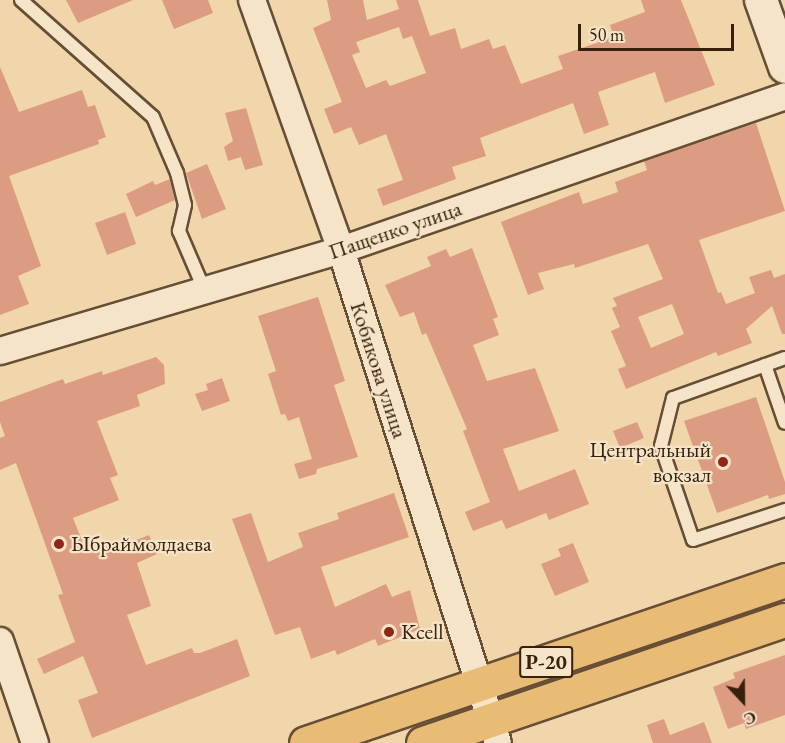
<!DOCTYPE html>
<html>
<head>
<meta charset="utf-8">
<style>
	body { margin:0 }
	#map { position:relative; width:785px; height:743px; overflow:hidden; background:#f1d6ac; font-family:"EB Garamond",serif }
	div>[style] { position:absolute }
	[style*='--x'] { left:calc(var(--x)*1px); top:calc(var(--y)*1px); width:calc(var(--w)*1px); rotate:calc(var(--a)*1deg) }
	.building>* { inset:0; background:#dc9c81 }
	.roads { filter:drop-shadow(2px 0 #664e34) drop-shadow(-2px 0 #664e34) drop-shadow(0 2px #664e34) drop-shadow(0 -2px #664e34) }
	.service>* { height:12px; margin:-6px; padding:0 6px; transform-origin:6px; border-radius:6px; background:#f6e4c9 }
	.minor>* { height:26px; margin:-13px; padding:0 13px; transform-origin:13px; border-radius:13px; background:#f6e4c9 }
	.tertiary>* { height:32px; margin:-16px; padding:0 16px; transform-origin:16px; border-radius:16px; background:#f6e4c9 }
	.trunk>* { height:33px; margin:-16.5px; padding:0 16.5px; transform-origin:16.5px; border-radius:16.5px; background:#e8bb76 }
	.dots>* { width:16px; height:16px; translate:-50% -50%; box-sizing:border-box; border:3px solid #f6e4c9; border-radius:50% }
	span { translate:-50% -50%; white-space:nowrap; text-align:center; line-height:1.15; -webkit-text-stroke:4.5px #f6e4c9; paint-order:stroke }
	.shield-label span { padding:2px 4px; background:#f6e4c9; border:2px solid; border-radius:4px; -webkit-text-stroke-width:0 }
	.shield-label { font-size:21px; color:#38200c; font-weight:700 }
	.street-label { font-size:22px; color:#38200c }
	.poi-label { font-size:22px; color:#38200c }
	.right { translate:-100% -50%; text-align:right }
	.left { translate:0 -50%; text-align:left }
	.north { position:absolute; left:713px; top:671px; width:60px; height:60px; -webkit-text-stroke:4px #f6e4c9; paint-order:stroke; rotate:158deg; font-size:16px; font-weight:700; line-height:24px; text-align:center; color:#38200c }
	.north::after { content:''; display:block; margin:auto; width:21px; height:27px; background:#38200c; clip-path:polygon(50% 0,100% 100%,50% 72%,0 100%) }
	.scale { position:absolute; left:578px; top:24px; width:156px; height:27px; box-sizing:border-box; border:3px solid #38200c; border-top:0; padding-left:8px; font-size:18px; line-height:21px; white-space:nowrap; color:#38200c; -webkit-text-stroke:4px #f6e4c9; paint-order:stroke }
</style>
</head>
<body>
<div id="map">
	<div class="building">
		<i style="clip-path:polygon(66px 0,133px 0,78px 23px)"></i>
		<i style="clip-path:polygon(162px 0,208px 0,213px 13px,174px 29px)"></i>
		<i style="clip-path:polygon(evenodd,327px 0,363px 0,367px 20px,399px 9px,396px 0,418px 0,430px 36px,455px 28px,461px 49px,489px 39px,493px 49px,505px 45px,521px 84px,563px 69px,558px 56px,614px 37px,610px 25px,645px 12px,641px 0,681px 0,715px 85px,665px 103px,655px 72px,598px 92px,609px 125px,584px 134px,573px 103px,480px 138px,486px 156px,452px 167px,456px 179px,383px 206px,377px 189px,403px 180px,386px 134px,359px 145px,351px 127px,334px 134px,324px 109px,342px 102px,313px 28px,331px 20px,327px 0,399px 27px,403px 39px,412px 36px,426px 73px,390px 86px,386px 80px,366px 88px,352px 55px,360px 52px,356px 42px,399px 27px)"></i>
		<i style="clip-path:polygon(0 67px,19px 112px,82px 90px,88px 107px,95px 105px,106px 137px,98px 140px,99px 144px,9px 176px,41px 266px,18px 276px,29px 304px,0 315px)"></i>
		<i style="clip-path:polygon(246px 108px,263px 165px,245px 170px,241px 157px,228px 161px,224px 147px,233px 141px,225px 113px)"></i>
		<i style="clip-path:polygon(evenodd,756px 123px,785px 211px,699px 240px,718px 293px,721px 292px,726px 304px,755px 293px,749px 277px,771px 270px,774px 278px,785px 274px,785px 334px,782px 334px,772px 306px,746px 329px,752px 343px,718px 356px,716px 352px,626px 389px,618px 369px,626px 366px,611px 331px,620px 327px,612px 308px,617px 306px,613px 298px,663px 279px,648px 244px,575px 268px,574px 264px,538px 273px,544px 289px,528px 295px,501px 222px,579px 192px,583px 204px,618px 192px,615px 182px,647px 170px,644px 161px,756px 123px,672px 304px,684px 334px,651px 348px,638px 317px,672px 304px)"></i>
		<i style="clip-path:polygon(207px 164px,226px 209px,202px 219px,186px 173px)"></i>
		<i style="clip-path:polygon(170px 179px,175px 200px,136px 217px,126px 194px,153px 181px,155px 185px)"></i>
		<i style="clip-path:polygon(125px 212px,136px 244px,107px 255px,95px 223px)"></i>
		<i style="clip-path:polygon(472px 248px,498px 317px,493px 319px,499px 335px,473px 345px,487px 381px,535px 368px,559px 431px,503px 449px,519px 491px,575px 469px,589px 504px,549px 520px,546px 513px,506px 529px,502px 520px,473px 531px,465px 512px,490px 502px,463px 431px,467px 429px,426px 333px,422px 335px,414px 312px,400px 317px,385px 285px,431px 266px,427px 257px,446px 249px,450px 257px)"></i>
		<i style="clip-path:polygon(318px 297px,345px 381px,334px 385px,358px 457px,317px 469px,316px 474px,299px 479px,294px 464px,312px 459px,299px 417px,288px 421px,285px 414px,281px 415px,268px 374px,276px 371px,258px 316px)"></i>
		<i style="clip-path:polygon(156px 357px,164px 365px,165px 384px,137px 395px,140px 406px,97px 421px,118px 475px,110px 478px,119px 500px,73px 518px,86px 551px,115px 544px,117px 548px,149px 535px,157px 554px,137px 563px,151px 606px,127px 615px,146px 665px,192px 648px,194px 653px,200px 653px,237px 639px,250px 676px,92px 738px,78px 700px,98px 693px,83px 656px,44px 674px,37px 659px,75px 642px,58px 595px,63px 594px,16px 463px,0 470px,0 438px,5px 436px,0 422px,0 402px,63px 379px,65px 384px,102px 371px,103px 375px)"></i>
		<i style="clip-path:polygon(222px 378px,230px 401px,202px 411px,195px 394px,208px 390px,206px 384px)"></i>
		<i style="clip-path:polygon(756px 397px,785px 482px,785px 494px,769px 499px,768px 495px,717px 513px,684px 421px)"></i>
		<i style="clip-path:polygon(637px 422px,644px 438px,620px 448px,613px 431px)"></i>
		<i style="clip-path:polygon(394px 493px,409px 537px,321px 567px,335px 607px,386px 584px,392px 597px,410px 590px,420px 629px,378px 646px,375px 639px,337px 655px,335px 650px,311px 659px,300px 627px,275px 635px,232px 519px,251px 513px,268px 562px,303px 547px,298px 533px,339px 519px,337px 513px)"></i>
		<i style="clip-path:polygon(573px 543px,589px 582px,555px 596px,541px 564px,561px 556px,558px 549px)"></i>
		<i style="clip-path:polygon(785px 655px,785px 715px,746px 729px,744px 723px,728px 729px,713px 687px,735px 678px,733px 673px)"></i>
		<i style="clip-path:polygon(664px 719px,670px 735px,704px 722px,712px 743px,653px 743px,647px 725px)"></i>
	</div>
	<div class="roads">
		<div class="service">
			<i style="--x:21;--y:0;--w:176;--a:41.6"></i>
			<i style="--x:153;--y:117;--w:61;--a:66.8"></i>
			<i style="--x:177;--y:173;--w:33;--a:76"></i>
			<i style="--x:185;--y:205;--w:27;--a:103"></i>
			<i style="--x:179;--y:231;--w:63;--a:66.7"></i>
			<i style="--x:785;--y:358;--w:119;--a:160.3"></i>
			<i style="--x:673;--y:398;--w:49;--a:104"></i>
			<i style="--x:661;--y:446;--w:99;--a:71.2"></i>
			<i style="--x:693;--y:540;--w:97;--a:-18.1"></i>
			<i style="--x:765;--y:365;--w:61;--a:71"></i>
		</div>
		<div class="minor">
			<i style="--x:252;--y:0;--w:265;--a:70.4"></i>
			<i style="--x:341;--y:250;--w:517;--a:72.34"></i>
			<i style="--x:0;--y:351;--w:356;--a:-16.5"></i>
			<i style="--x:341;--y:250;--w:470;--a:-19.1"></i>
			<i style="--x:0;--y:641;--w:108;--a:71.1"></i>
		</div>
		<div class="tertiary">
			<i style="--x:761;--y:0;--w:71;--a:70.3"></i>
		</div>
		<div class="trunk">
			<i style="--x:306;--y:743;--w:506;--a:-18.79"></i>
			<i style="--x:423;--y:743;--w:382;--a:-18.8"></i>
		</div>
	</div>
	<div class="dots">
		<i style="left:723px;top:462px;background:#8f2418"></i>
		<i style="left:59px;top:544px;background:#8f2418"></i>
		<i style="left:389px;top:632px;background:#8f2418"></i>
	</div>
	<div class="shield-label">
		<span style="left:546px;top:662px">Р-20</span>
	</div>
	<div class="street-label">
		<span style="left:395px;top:230px;rotate:-19deg">Пащенко улица</span>
		<span style="left:379px;top:370px;rotate:72deg">Кобикова улица</span>
	</div>
	<div class="poi-label">
		<span class="right" style="left:711px;top:462px">Центральный<br>вокзал</span>
		<span class="left" style="left:71px;top:544px">Ыбраймолдаева</span>
		<span class="left" style="left:401px;top:632px">Kcell</span>
	</div>
	<div class="north">С</div>
	<div class="scale">50 m</div>
</div>
</body>
</html>
